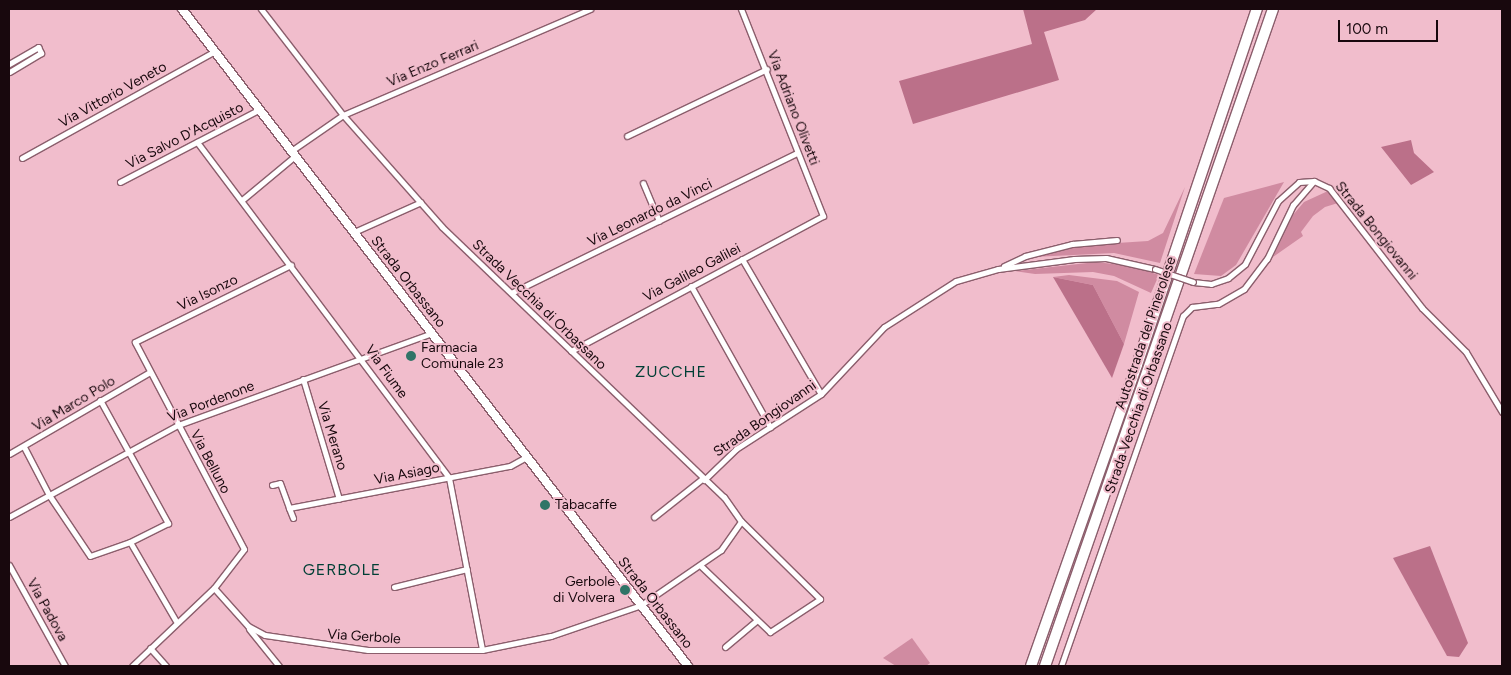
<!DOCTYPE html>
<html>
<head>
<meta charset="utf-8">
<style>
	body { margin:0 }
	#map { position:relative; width:1511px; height:675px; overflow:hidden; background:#f1bdcc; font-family:Figtree,sans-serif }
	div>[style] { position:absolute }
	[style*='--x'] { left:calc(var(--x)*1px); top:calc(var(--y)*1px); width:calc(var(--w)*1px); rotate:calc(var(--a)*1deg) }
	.green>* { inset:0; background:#d08ba1 }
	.forest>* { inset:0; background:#bb7089 }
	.roads { filter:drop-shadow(1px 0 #8b5e6c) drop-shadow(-1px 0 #8b5e6c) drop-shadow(0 1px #8b5e6c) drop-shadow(0 -1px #8b5e6c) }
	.minor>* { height:5px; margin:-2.5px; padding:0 2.5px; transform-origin:2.5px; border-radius:2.5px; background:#fff }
	.secondary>* { height:8px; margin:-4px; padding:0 4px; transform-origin:4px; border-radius:4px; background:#fff }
	.motorway>* { height:10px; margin:-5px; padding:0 5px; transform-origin:5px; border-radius:5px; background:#fff }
	.bridges { filter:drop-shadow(1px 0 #8b5e6c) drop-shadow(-1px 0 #8b5e6c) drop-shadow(0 1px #8b5e6c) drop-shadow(0 -1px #8b5e6c) }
	.minor-bridge>* { height:5px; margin:-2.5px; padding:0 2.5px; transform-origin:2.5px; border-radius:2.5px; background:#fff }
	.dots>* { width:14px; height:14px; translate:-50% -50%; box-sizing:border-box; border:2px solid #f1bdcc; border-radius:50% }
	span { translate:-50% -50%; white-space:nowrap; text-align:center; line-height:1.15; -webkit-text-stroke:4px #f1bdcc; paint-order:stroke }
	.street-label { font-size:14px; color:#18080d }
	.poi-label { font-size:14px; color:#18080d }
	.left { translate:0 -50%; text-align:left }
	.right { translate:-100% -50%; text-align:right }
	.quarter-label { font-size:16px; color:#003f35; letter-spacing:1px }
	.frame { position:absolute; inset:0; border:10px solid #18080d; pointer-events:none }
	.scale { position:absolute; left:1338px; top:20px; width:100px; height:22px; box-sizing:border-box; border:2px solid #18080d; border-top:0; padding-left:6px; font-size:15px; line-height:18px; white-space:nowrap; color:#18080d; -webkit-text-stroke:4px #f1bdcc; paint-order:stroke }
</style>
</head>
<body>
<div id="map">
	<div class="green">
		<i style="clip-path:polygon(1284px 182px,1236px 265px,1221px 276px,1194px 274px,1224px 198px)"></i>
		<i style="clip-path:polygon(1185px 187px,1160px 263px,1114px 253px,1033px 257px,1086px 245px,1148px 241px,1163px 233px)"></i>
		<i style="clip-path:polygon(1328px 191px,1338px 203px,1325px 207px,1313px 216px,1301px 232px,1303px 236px,1273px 257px,1293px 215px,1304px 202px)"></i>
		<i style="clip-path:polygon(1096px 262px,1131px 266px,1159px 275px,1151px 293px,1114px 276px,1093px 272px,1035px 274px,1015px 271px)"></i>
		<i style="clip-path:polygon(1069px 275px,1117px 281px,1139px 292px,1124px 344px,1093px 285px,1053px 277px)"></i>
		<i style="clip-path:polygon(912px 638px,930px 663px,926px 666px,896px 666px,883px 658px)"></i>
	</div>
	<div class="forest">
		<i style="clip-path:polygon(1023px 9px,1097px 9px,1085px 20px,1044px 32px,1059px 80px,913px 124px,899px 81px,1032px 44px)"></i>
		<i style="clip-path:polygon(1411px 140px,1414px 153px,1434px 172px,1411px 185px,1381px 147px)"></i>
		<i style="clip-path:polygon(1053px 277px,1093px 285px,1124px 344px,1112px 378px)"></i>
		<i style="clip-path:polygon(1430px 546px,1468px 643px,1459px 657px,1447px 656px,1393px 558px)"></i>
	</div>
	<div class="roads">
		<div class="minor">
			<i style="--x:261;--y:9;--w:134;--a:52.3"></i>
			<i style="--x:343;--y:115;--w:149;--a:48.5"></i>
			<i style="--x:442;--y:227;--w:390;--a:43.8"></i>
			<i style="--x:724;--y:497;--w:29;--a:55"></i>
			<i style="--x:741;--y:521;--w:111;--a:44.6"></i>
			<i style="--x:820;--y:599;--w:60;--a:146.6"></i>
			<i style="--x:770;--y:632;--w:95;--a:-136.3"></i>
			<i style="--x:9;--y:64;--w:34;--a:-30"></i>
			<i style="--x:38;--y:47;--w:7;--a:63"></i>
			<i style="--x:41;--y:53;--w:37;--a:149"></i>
			<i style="--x:627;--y:136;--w:155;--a:-25.6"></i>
			<i style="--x:197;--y:142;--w:420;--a:53.1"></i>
			<i style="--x:449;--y:478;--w:175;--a:79.1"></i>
			<i style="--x:291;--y:151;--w:63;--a:-34.7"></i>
			<i style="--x:343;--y:115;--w:269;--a:-23.2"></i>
			<i style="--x:22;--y:158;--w:221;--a:-29"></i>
			<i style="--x:120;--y:182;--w:158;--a:-27.5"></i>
			<i style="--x:643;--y:183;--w:41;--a:67.2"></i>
			<i style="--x:242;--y:200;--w:69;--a:-39.7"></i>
			<i style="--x:354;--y:232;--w:73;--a:-24.1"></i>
			<i style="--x:742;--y:259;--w:156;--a:59.7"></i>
			<i style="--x:1004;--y:266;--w:23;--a:-25"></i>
			<i style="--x:1025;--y:256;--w:49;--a:-14.3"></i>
			<i style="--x:1072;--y:244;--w:45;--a:-5.1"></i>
			<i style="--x:1193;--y:282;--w:18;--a:6"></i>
			<i style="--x:1211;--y:284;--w:18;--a:-19"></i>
			<i style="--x:1228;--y:278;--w:22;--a:-39"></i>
			<i style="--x:1245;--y:264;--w:71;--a:-62.4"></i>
			<i style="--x:1278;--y:201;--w:28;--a:-42"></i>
			<i style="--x:1299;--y:182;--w:15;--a:-4"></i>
			<i style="--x:1314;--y:181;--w:17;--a:25"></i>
			<i style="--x:1329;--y:188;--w:152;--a:52.2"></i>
			<i style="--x:1422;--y:308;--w:62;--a:45"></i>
			<i style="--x:1466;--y:352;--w:70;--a:59"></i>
			<i style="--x:691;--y:286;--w:162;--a:60.7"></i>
			<i style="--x:513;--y:292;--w:316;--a:-26.1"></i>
			<i style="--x:571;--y:351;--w:286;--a:-28.2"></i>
			<i style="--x:823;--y:216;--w:223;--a:-111.6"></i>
			<i style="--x:303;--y:379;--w:125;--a:73.3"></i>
			<i style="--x:100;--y:400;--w:141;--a:61.1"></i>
			<i style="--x:168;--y:523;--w:42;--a:153.4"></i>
			<i style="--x:130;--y:542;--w:91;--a:59.8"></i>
			<i style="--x:24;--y:447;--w:54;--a:62.5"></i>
			<i style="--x:49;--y:495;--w:73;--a:56.1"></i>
			<i style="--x:90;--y:556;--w:42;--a:-19.3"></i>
			<i style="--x:9;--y:454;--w:163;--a:-30.2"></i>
			<i style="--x:704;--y:480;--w:45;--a:-44.1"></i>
			<i style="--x:736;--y:449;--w:101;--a:-32.9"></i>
			<i style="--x:821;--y:394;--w:92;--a:-46.8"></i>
			<i style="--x:884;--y:327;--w:85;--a:-32.6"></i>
			<i style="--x:956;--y:281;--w:44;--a:-15.9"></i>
			<i style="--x:998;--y:269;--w:77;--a:-7.5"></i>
			<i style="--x:1074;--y:259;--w:32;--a:-2"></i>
			<i style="--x:1106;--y:258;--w:50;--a:12.7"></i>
			<i style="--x:272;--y:485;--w:8;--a:-14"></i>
			<i style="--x:280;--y:483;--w:27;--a:70"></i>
			<i style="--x:9;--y:517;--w:192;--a:-28.6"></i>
			<i style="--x:178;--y:425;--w:270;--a:-19.9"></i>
			<i style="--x:654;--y:517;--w:61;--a:-38.4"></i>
			<i style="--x:293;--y:518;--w:11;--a:-112"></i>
			<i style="--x:289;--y:508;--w:225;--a:-10.8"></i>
			<i style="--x:510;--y:466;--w:18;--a:-29"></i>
			<i style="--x:9;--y:565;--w:115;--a:61"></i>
			<i style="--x:394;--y:587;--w:75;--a:-13.9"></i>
			<i style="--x:214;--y:588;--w:51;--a:48.2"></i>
			<i style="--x:248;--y:626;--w:19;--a:28"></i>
			<i style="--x:265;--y:635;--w:104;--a:8.3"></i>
			<i style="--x:368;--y:650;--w:114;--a:0"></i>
			<i style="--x:482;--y:650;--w:70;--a:-11.5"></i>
			<i style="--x:551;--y:636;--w:95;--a:-19"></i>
			<i style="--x:641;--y:605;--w:97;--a:-34.5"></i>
			<i style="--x:721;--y:550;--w:35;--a:-55"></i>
			<i style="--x:249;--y:629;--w:48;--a:51"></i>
			<i style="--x:725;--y:647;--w:40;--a:-40"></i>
			<i style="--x:150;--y:648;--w:24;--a:48"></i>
			<i style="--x:132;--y:666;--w:113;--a:-43.6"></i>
			<i style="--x:214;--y:588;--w:49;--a:-52.4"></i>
			<i style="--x:244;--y:549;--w:234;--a:-117.8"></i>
			<i style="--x:135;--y:342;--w:174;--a:-26.3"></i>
			<i style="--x:1061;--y:666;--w:371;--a:-70.8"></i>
			<i style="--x:1183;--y:316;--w:13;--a:-45"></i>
			<i style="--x:1192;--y:307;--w:26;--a:-7"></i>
			<i style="--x:1218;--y:304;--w:30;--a:-30"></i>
			<i style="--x:1244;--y:289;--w:38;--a:-53"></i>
			<i style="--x:1267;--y:259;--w:60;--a:-64.3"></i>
			<i style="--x:1293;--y:205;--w:32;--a:-49"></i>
		</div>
		<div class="secondary">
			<i style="--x:182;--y:9;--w:829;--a:52.4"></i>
		</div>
		<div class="motorway">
			<i style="--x:1031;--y:666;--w:319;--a:-70.6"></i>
			<i style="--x:1137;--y:365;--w:376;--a:-71.4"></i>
			<i style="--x:1045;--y:666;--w:695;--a:-70.86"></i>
		</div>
	</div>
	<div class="bridges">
		<div class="minor-bridge">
			<i style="--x:1155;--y:269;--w:40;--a:18.9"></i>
		</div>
	</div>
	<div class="dots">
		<i style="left:411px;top:356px;background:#307467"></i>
		<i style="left:545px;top:505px;background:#307467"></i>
		<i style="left:625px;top:590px;background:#307467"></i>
	</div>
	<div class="street-label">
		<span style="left:433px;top:64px;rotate:-23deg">Via Enzo Ferrari</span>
		<span style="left:113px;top:95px;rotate:-29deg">Via Vittorio Veneto</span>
		<span style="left:793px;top:108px;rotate:69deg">Via Adriano Olivetti</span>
		<span style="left:185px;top:136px;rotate:-27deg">Via Salvo D'Acquisto</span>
		<span style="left:650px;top:213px;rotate:-26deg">Via Leonardo da Vinci</span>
		<span style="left:1376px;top:231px;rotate:51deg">Strada Bongiovanni</span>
		<span style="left:692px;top:273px;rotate:-28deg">Via Galileo Galilei</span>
		<span style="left:408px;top:282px;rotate:52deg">Strada Orbassano</span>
		<span style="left:208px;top:293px;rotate:-26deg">Via Isonzo</span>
		<span style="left:539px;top:305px;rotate:44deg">Strada Vecchia di Orbassano</span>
		<span style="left:1146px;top:333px;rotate:-71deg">Autostrada del Pinerolese</span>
		<span style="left:386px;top:372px;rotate:54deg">Via Fiume</span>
		<span style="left:211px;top:402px;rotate:-21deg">Via Pordenone</span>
		<span style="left:74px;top:404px;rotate:-31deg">Via Marco Polo</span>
		<span style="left:1139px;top:408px;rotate:-71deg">Strada Vecchia di Orbassano</span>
		<span style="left:765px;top:419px;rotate:-35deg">Strada Bongiovanni</span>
		<span style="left:332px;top:436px;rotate:73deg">Via Merano</span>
		<span style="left:210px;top:462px;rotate:62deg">Via Belluno</span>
		<span style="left:407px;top:474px;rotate:-11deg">Via Asiago</span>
		<span style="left:655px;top:603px;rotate:52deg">Strada Orbassano</span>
		<span style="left:47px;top:610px;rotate:61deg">Via Padova</span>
		<span style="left:364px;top:637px;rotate:4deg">Via Gerbole</span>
	</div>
	<div class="poi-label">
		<span class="left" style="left:421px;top:356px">Farmacia<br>Comunale 23</span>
		<span class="left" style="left:555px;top:505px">Tabacaffe</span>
		<span class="right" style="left:615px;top:590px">Gerbole<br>di Volvera</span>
	</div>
	<div class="quarter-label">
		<span style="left:671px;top:372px">ZUCCHE</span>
		<span style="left:342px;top:570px">GERBOLE</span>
	</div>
	<div class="frame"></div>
	<div class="scale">100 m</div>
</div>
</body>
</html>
